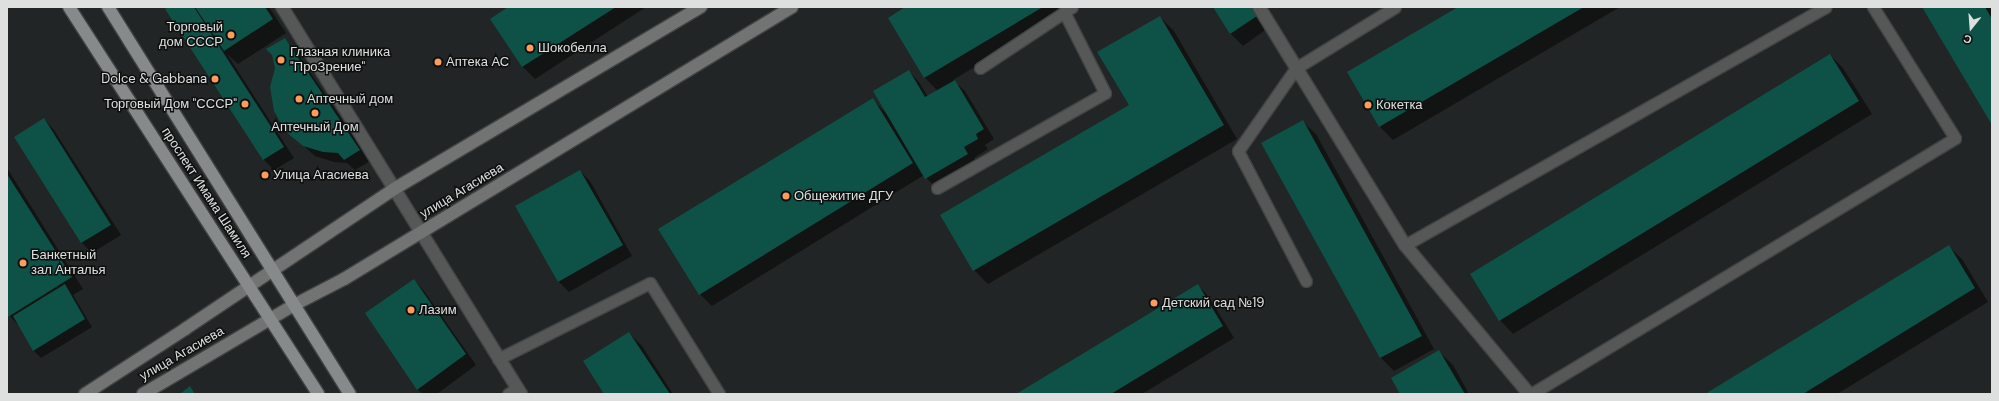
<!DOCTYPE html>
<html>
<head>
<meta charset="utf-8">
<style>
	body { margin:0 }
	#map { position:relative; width:1999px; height:401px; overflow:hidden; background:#222525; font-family:"DM Sans",sans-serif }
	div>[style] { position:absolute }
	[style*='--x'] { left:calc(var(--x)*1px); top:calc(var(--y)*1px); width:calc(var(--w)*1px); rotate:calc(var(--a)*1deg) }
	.shadow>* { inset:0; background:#0007 }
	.building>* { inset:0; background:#0e5147 }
	.roads { filter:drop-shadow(1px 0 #404343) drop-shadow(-1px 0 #404343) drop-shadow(0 1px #404343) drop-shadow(0 -1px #404343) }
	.lane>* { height:11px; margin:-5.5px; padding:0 5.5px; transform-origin:5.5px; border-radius:5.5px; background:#565857 }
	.street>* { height:12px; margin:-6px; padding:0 6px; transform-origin:6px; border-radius:6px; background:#565857 }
	.secondary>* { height:12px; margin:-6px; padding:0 6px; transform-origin:6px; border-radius:6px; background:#727474 }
	.primary>* { height:12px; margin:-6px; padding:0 6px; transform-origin:6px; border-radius:6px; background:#878a8a }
	.dots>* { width:11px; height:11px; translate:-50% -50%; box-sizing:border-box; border:2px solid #0d0e0e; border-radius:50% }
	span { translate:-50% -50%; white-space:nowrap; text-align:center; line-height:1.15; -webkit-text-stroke:3px #0d0e0e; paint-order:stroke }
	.poi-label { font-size:13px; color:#dee0e0 }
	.right { translate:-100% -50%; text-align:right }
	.left { translate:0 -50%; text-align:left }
	.street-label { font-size:13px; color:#dee0e0 }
	.frame { position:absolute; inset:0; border:8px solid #dee0e0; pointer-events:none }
	.north { position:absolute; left:1951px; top:8px; width:40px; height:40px; -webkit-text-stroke:3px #0d0e0e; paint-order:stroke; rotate:197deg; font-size:11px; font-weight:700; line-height:16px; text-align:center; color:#dee0e0 }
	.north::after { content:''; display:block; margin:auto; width:14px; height:18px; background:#dee0e0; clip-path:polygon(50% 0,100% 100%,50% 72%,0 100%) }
</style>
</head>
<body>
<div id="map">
	<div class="shadow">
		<i style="clip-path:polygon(170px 7px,269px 7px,286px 33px,238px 64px,227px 54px,294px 158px,274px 170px,264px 160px,167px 9px)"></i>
		<i style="clip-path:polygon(510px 7px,646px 7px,535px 79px,523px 67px,492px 19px)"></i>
		<i style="clip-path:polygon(907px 7px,1074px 7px,953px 80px,965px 91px,994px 139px,985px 145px,988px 149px,974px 158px,978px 165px,937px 189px,924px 175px,712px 306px,700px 294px,872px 99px,886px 113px,909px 71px,919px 82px,928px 97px,938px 91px,925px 78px,889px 18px)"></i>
		<i style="clip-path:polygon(1214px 7px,1257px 7px,1268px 28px,1243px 46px,1231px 34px)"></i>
		<i style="clip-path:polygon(1460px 7px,1620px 7px,1393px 140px,1380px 127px)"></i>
		<i style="clip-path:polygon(1923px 7px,1990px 7px,1992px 11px,1992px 123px)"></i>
		<i style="clip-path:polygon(1160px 17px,1174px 31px,1237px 139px,988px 284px,974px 270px,942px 215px,1130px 106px)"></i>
		<i style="clip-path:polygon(285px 39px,295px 50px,370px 161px,355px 170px,347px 163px,334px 162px,315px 156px,286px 130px)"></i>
		<i style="clip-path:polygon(1830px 55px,1843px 68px,1872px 114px,1513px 334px,1500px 320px)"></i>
		<i style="clip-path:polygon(44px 119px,54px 130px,121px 235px,92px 253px,82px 243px,15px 137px)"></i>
		<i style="clip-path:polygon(1302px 121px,1316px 134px,1434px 349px,1394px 371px,1381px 358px,1262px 143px)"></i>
		<i style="clip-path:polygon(7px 168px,83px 289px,73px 295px,92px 327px,41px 358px,33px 350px,19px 326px,7px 313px)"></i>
		<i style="clip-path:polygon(580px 171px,590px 181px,632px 256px,569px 292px,558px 281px)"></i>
		<i style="clip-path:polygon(1948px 246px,1962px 259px,1988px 302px,1837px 394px,1707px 394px)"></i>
		<i style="clip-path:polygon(414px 280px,424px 291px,476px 365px,437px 394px,423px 394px,418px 390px,367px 313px)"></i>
		<i style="clip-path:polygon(1198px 285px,1209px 297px,1234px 338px,1142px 394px,1018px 394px)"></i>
		<i style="clip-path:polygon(629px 333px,642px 346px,673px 394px,605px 394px)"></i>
		<i style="clip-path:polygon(1439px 352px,1453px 365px,1469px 394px,1401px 394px)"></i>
	</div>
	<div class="building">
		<i style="clip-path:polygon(168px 7px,194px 7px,284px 147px,263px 160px,165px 9px)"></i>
		<i style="clip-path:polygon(195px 7px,265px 7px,273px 19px,224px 51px)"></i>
		<i style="clip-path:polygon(508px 7px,616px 7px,522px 67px,490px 19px)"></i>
		<i style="clip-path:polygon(905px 7px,1043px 7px,924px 78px,888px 18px)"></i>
		<i style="clip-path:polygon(1213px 7px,1252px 7px,1257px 16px,1230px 34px)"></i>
		<i style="clip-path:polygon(1458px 7px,1584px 7px,1379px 127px,1347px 72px)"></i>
		<i style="clip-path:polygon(1922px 7px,1985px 7px,1992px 19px,1992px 125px)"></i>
		<i style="clip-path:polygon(1160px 16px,1224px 125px,973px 271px,940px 215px,1129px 105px,1097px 52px)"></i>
		<i style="clip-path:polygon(285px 38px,360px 150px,344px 160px,338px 153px,323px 152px,303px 146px,285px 131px,274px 111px,270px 87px,275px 68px,272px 55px,266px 49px)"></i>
		<i style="clip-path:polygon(1830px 54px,1859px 101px,1499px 321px,1470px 274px)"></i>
		<i style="clip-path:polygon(909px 70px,925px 97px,955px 80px,984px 129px,976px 134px,978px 139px,964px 147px,968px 154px,925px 179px,873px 91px)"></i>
		<i style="clip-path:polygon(873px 98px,913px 163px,699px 295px,658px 229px)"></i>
		<i style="clip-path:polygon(44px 118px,111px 225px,81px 243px,14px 137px)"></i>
		<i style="clip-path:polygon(1303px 120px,1422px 336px,1380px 358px,1261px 143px)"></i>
		<i style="clip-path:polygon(580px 170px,623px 245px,558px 282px,515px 206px)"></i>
		<i style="clip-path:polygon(7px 174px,72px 277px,8px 317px,7px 314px)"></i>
		<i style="clip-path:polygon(1949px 245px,1975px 288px,1803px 394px,1705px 394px)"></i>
		<i style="clip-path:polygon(414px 279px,466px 354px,417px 390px,365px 313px)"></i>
		<i style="clip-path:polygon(65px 284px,85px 319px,33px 351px,13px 316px)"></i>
		<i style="clip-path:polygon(1198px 284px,1223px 326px,1111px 394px,1016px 394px)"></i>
		<i style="clip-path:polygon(629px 332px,670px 394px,604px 394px,583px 361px)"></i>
		<i style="clip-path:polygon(1439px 350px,1465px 394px,1400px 394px,1391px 378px)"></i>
		<i style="clip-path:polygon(190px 386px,195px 394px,180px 394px)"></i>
	</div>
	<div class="roads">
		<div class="lane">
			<i style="--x:980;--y:68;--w:110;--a:-33.5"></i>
			<i style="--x:937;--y:188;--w:193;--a:-29.5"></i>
			<i style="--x:1105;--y:93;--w:91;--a:-116.8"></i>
			<i style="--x:1405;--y:245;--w:483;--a:-29.5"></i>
			<i style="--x:1306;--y:281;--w:147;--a:-117.6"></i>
			<i style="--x:1238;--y:151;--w:101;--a:-55.1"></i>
			<i style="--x:1296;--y:68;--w:116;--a:-31.6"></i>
			<i style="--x:498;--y:359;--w:170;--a:-26.6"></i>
			<i style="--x:650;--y:283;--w:131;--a:58.1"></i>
			<i style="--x:508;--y:394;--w:11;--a:-34"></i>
			<i style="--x:1531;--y:394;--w:495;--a:-31.1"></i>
			<i style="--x:1955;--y:138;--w:155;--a:-122"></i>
		</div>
		<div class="street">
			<i style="--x:282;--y:7;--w:455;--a:58.3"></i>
			<i style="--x:1259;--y:7;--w:279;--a:58.5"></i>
			<i style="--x:1405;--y:245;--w:194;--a:50.2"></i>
		</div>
		<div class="secondary">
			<i style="--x:85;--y:394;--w:119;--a:-33"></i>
			<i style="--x:185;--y:329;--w:252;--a:-33.8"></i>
			<i style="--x:394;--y:189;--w:357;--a:-30.7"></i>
			<i style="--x:143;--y:394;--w:175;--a:-30.5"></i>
			<i style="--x:294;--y:305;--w:56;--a:-27.5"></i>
			<i style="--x:344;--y:279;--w:524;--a:-31.26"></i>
		</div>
		<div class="primary">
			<i style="--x:69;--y:7;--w:460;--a:57.2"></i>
			<i style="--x:108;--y:7;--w:456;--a:58"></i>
		</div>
	</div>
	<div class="dots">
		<i style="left:231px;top:35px;background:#ff9b5b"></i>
		<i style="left:530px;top:48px;background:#ff9b5b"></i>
		<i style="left:281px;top:60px;background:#ff9b5b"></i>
		<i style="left:438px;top:62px;background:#ff9b5b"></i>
		<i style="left:215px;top:79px;background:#ff9b5b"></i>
		<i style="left:299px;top:99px;background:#ff9b5b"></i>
		<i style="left:245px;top:104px;background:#ff9b5b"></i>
		<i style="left:1368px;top:105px;background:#ff9b5b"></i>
		<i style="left:315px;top:113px;background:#ff9b5b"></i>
		<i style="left:265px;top:175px;background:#ff9b5b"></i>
		<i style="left:786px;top:196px;background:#ff9b5b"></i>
		<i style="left:23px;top:263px;background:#ff9b5b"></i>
		<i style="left:1154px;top:303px;background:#ff9b5b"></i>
		<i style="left:411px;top:310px;background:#ff9b5b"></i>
	</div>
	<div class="poi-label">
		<span class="right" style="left:223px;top:35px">Торговый<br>дом СССР</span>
		<span class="left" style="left:538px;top:48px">Шокобелла</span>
		<span class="left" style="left:290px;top:60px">Глазная клиника<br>"ПроЗрение"</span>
		<span class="left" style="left:446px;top:62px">Аптека АС</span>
		<span class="right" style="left:207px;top:79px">Dolce &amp; Gabbana</span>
		<span class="left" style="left:307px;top:99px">Аптечный дом</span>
		<span class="right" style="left:237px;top:104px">Торговый Дом "СССР"</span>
		<span class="left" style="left:1376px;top:105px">Кокетка</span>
		<span style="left:315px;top:127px">Аптечный Дом</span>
		<span class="left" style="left:273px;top:175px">Улица Агасиева</span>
		<span class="left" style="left:794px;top:196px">Общежитие ДГУ</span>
		<span class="left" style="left:31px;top:263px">Банкетный<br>зал Анталья</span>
		<span class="left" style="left:1162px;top:303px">Детский сад №19</span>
		<span class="left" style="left:419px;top:310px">Лазим</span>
	</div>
	<div class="street-label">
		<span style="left:462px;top:191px;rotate:-31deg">улица Агасиева</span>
		<span style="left:206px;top:193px;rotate:57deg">проспект Имама Шамиля</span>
		<span style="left:182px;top:354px;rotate:-30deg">улица Агасиева</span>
	</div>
	<div class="frame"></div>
	<div class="north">С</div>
</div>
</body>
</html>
